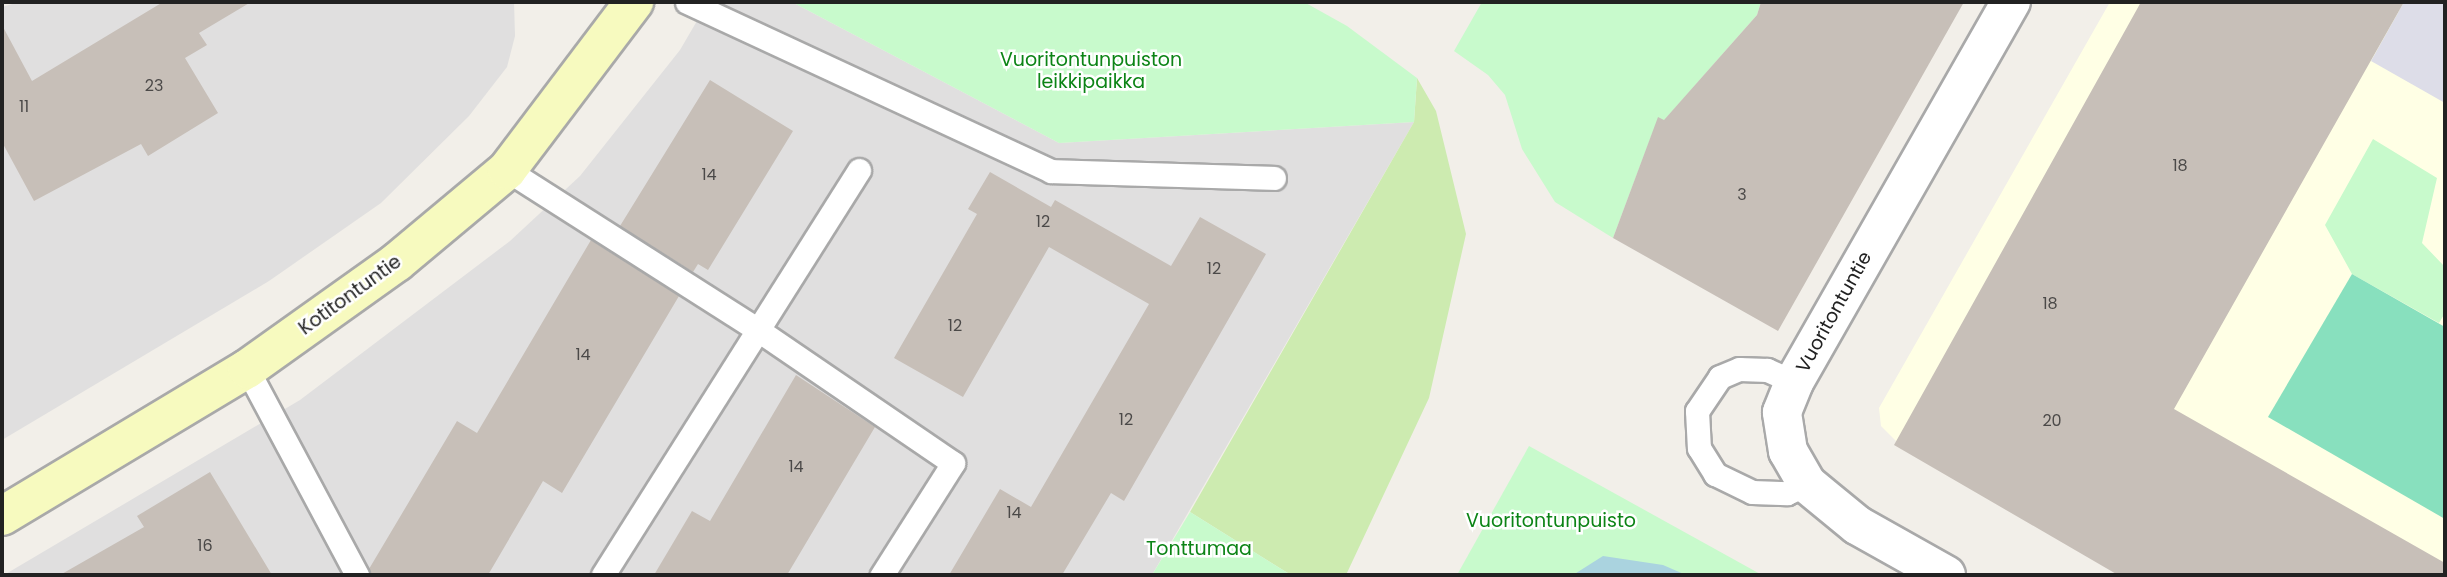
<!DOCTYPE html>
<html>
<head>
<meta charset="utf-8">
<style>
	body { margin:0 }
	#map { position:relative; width:2447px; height:577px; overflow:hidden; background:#f2efe9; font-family:Poppins,sans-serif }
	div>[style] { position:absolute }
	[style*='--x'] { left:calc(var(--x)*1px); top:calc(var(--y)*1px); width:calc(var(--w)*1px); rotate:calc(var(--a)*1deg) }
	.residential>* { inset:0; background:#e0dfdf }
	.education>* { inset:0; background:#ffffe5 }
	.grass>* { inset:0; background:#cdebb0 }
	.park>* { inset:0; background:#c8facc }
	.pitch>* { inset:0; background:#88e0be }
	.plaza>* { inset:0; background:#dddde8 }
	.water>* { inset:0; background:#aad3df }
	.building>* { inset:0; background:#c7bfb8 }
	.roads { filter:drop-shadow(2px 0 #a9a9a9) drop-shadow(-2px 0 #a9a9a9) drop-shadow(0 2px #a9a9a9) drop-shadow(0 -2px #a9a9a9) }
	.lane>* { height:23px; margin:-11.5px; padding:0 11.5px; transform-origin:11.5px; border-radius:11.5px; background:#fff }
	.street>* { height:38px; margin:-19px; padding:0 19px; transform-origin:19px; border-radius:19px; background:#fff }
	.secondary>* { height:38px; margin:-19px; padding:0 19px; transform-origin:19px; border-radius:19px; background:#f7fabf }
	span { translate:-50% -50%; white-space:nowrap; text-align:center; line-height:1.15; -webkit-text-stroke:5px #fff; paint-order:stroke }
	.number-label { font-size:16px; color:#4b4948 }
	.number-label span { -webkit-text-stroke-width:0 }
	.park-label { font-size:19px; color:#0c8416 }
	.street-label { font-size:19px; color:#222 }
	.frame { position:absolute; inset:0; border:4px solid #222; pointer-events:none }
</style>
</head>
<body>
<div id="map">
	<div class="residential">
		<i style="clip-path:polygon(19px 2px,514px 2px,515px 36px,507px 67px,469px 116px,381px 203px,269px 281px,2px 440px,2px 7px)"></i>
		<i style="clip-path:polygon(708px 2px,792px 2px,1059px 143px,1414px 122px,1152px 575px,4px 575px,300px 400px,510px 241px,580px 176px,680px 50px)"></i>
	</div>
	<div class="education">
		<i style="clip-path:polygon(2110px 2px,2445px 2px,2445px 575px,2128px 575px,1898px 443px,1881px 426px,1879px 408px)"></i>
	</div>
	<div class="grass">
		<i style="clip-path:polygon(1417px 78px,1436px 111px,1466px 234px,1429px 398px,1346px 575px,1291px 575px,1190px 512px,1414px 122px)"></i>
	</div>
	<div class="park">
		<i style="clip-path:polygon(792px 2px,1304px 2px,1347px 26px,1417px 78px,1414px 122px,1059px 143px)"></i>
		<i style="clip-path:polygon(1482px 2px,1761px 2px,1757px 15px,1652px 134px,1613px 238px,1555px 202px,1522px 149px,1505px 95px,1488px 75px,1454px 51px)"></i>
		<i style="clip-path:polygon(2373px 139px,2437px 178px,2422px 243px,2445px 267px,2445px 313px,2439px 323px,2352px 274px,2325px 225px)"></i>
		<i style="clip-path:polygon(1529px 446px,1762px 575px,1457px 575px)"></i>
		<i style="clip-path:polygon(1190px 512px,1291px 575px,1152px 575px)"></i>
	</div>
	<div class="pitch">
		<i style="clip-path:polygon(2352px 274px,2445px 327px,2445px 519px,2268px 417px)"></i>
	</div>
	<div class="plaza">
		<i style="clip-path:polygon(2404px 2px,2445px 2px,2445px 103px,2371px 61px)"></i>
	</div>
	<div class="water">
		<i style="clip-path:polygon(1603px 556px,1663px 565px,1686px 575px,1573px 575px)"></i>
	</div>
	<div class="building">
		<i style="clip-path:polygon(163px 2px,251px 2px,199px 33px,207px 45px,185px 58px,218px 113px,148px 156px,141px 144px,34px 201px,2px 142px,2px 25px,32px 81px)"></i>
		<i style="clip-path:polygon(1761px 2px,1964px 2px,1778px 331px,1613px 238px,1658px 117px,1664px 120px,1757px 15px)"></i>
		<i style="clip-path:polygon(2141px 2px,2404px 2px,2174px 409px,2445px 563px,2445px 575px,2118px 575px,1894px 445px)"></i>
		<i style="clip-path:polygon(710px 80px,793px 131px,708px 270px,698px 264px,693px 272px,620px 226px)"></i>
		<i style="clip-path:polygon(990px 172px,1051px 207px,1055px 200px,1171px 266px,1200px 217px,1266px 254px,1124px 501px,1111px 493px,1062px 575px,949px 575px,1000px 489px,1031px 507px,1149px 304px,1049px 247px,963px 397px,894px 358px,977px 214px,968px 209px)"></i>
		<i style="clip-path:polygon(591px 240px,679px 296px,562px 493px,543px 481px,488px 575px,371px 575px,369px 569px,457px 421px,477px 433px)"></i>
		<i style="clip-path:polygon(796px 375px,875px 427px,787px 575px,654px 575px,692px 511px,710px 521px)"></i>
		<i style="clip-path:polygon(210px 472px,272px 575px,60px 575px,144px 527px,137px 516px)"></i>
	</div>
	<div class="roads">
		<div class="lane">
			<i style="--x:687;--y:2;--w:401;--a:24.9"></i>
			<i style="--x:1051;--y:171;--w:223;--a:1.8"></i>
			<i style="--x:507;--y:170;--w:298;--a:32.5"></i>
			<i style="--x:758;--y:330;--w:236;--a:34.3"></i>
			<i style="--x:953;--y:463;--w:133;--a:122.4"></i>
			<i style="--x:247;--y:369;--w:234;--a:61.9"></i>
			<i style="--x:1794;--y:382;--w:30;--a:-156"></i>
			<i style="--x:1767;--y:370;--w:28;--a:-178"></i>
			<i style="--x:1739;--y:369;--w:21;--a:157"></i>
			<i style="--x:1720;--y:377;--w:41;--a:124.1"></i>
			<i style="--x:1697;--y:411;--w:37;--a:87"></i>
			<i style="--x:1699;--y:448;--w:31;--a:58"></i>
			<i style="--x:1715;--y:474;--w:41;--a:25.9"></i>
			<i style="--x:1752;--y:492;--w:35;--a:2"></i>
			<i style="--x:1787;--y:493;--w:22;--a:-24"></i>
			<i style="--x:603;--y:575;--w:479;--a:-57.7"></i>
		</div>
		<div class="street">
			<i style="--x:1946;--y:575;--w:102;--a:-150.7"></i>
			<i style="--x:1857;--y:525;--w:65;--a:-140.6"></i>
			<i style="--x:1807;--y:484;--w:38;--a:-120"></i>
			<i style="--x:1788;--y:451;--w:39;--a:-99"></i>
			<i style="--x:1782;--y:412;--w:32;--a:-68"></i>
			<i style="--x:1794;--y:382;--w:438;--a:-60.3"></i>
		</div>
		<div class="secondary">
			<i style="--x:2;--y:516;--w:286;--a:-31"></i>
			<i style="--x:247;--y:369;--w:184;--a:-35.5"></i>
			<i style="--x:397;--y:262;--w:143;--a:-39.9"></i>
			<i style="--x:507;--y:170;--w:211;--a:-52.9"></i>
		</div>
	</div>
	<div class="number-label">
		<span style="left:154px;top:86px">23</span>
		<span style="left:24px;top:107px">11</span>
		<span style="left:2180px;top:166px">18</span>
		<span style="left:709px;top:175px">14</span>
		<span style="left:1742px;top:195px">3</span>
		<span style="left:1043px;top:222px">12</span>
		<span style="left:1214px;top:269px">12</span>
		<span style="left:2050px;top:304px">18</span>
		<span style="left:955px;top:326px">12</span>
		<span style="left:583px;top:355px">14</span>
		<span style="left:1126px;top:420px">12</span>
		<span style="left:2052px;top:421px">20</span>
		<span style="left:796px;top:467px">14</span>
		<span style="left:1014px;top:513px">14</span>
		<span style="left:205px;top:546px">16</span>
	</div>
	<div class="park-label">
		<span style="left:1091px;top:71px">Vuoritontunpuiston<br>leikkipaikka</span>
		<span style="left:1551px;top:521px">Vuoritontunpuisto</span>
		<span style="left:1199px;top:549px">Tonttumaa</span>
	</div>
	<div class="street-label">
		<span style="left:350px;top:295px;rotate:-36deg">Kotitontuntie</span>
		<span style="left:1834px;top:312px;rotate:-61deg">Vuoritontuntie</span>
	</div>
	<div class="frame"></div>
</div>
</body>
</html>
